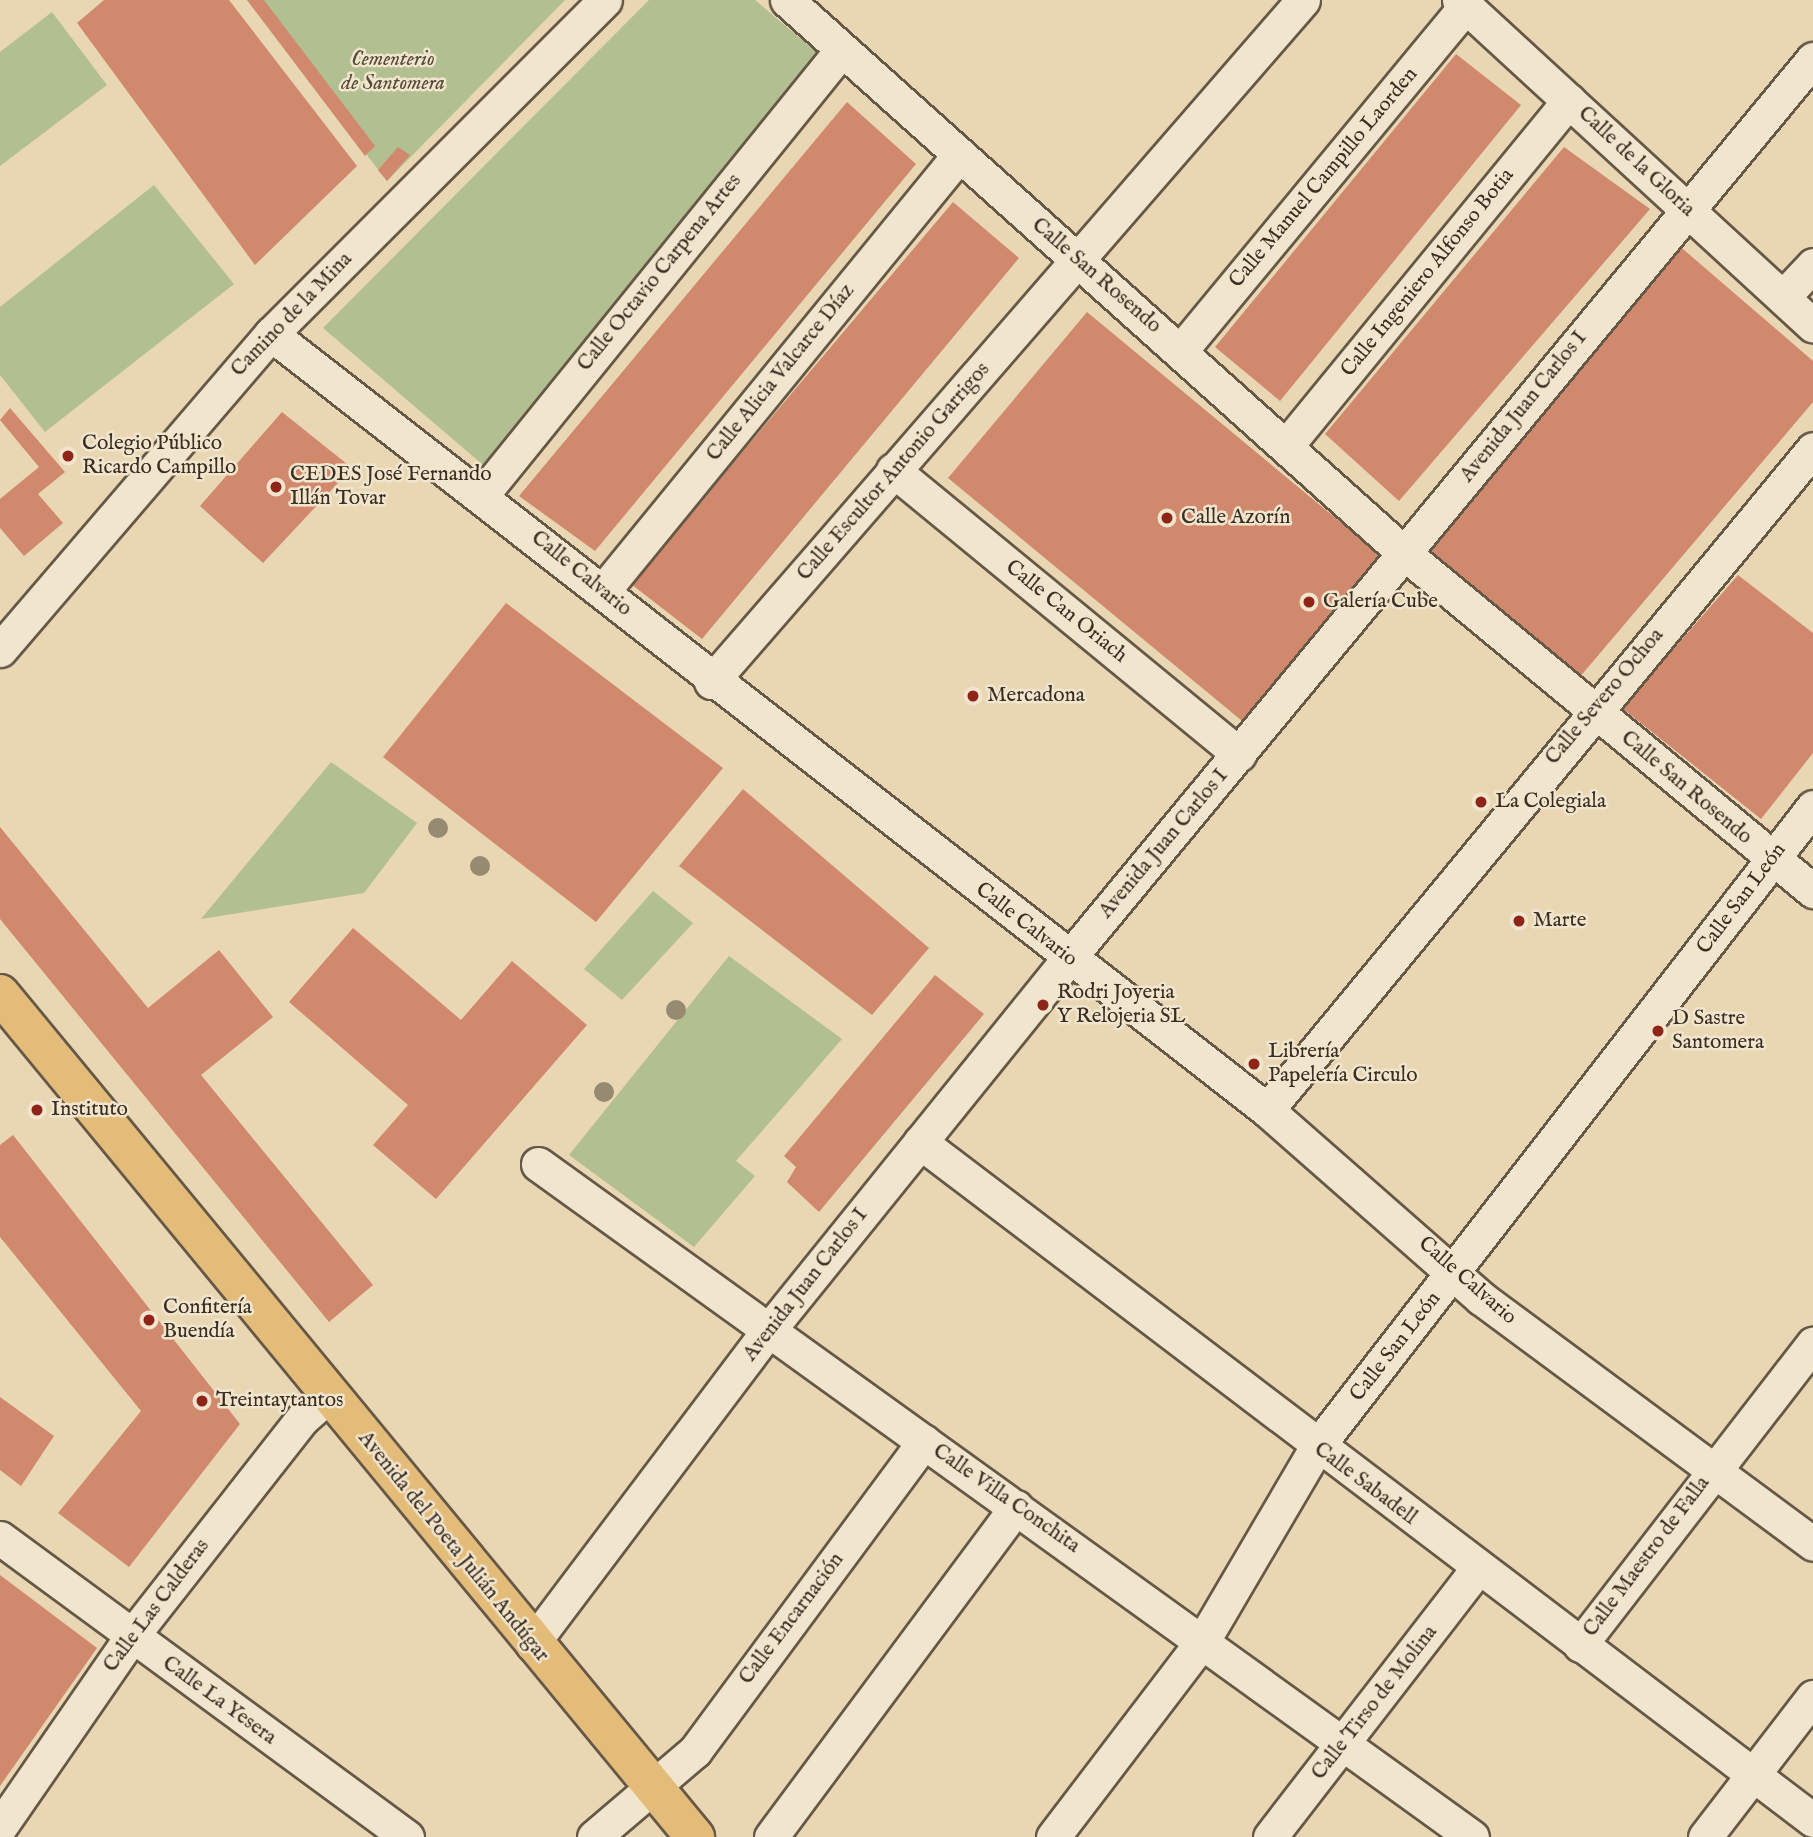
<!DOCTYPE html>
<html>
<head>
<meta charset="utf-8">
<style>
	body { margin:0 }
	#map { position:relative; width:1813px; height:1837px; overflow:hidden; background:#e9d7b4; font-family:"IM FELL English",serif }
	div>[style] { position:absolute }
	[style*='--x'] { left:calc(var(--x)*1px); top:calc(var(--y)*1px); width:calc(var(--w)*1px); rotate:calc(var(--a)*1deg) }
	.green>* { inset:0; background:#b1bf91 }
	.building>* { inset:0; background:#d0896d }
	.roads { filter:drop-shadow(2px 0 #665846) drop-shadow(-2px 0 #665846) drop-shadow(0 2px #665846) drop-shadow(0 -2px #665846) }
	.street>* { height:33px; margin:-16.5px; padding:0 16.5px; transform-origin:16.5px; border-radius:16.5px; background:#f1e5ce }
	.highway>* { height:38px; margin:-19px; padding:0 19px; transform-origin:19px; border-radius:19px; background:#e4bc7a }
	.trees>* { width:20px; height:20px; margin:-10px; border-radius:50%; background:#968a70 }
	.dots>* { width:19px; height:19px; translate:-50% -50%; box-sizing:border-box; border:4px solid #f1e5ce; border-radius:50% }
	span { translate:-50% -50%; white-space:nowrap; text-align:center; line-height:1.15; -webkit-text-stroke:5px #f1e5ce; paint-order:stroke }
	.park-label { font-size:21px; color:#524b38; font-style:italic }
	.street-label { font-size:21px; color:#3a2e22 }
	.poi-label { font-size:21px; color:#3a2e22 }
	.left { translate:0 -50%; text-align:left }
</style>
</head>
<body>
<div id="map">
	<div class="green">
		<i style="clip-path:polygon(247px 0,565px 0,387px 181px)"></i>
		<i style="clip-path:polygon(649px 0,755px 0,820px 55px,483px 465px,323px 328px)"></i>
		<i style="clip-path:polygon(52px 12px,107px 85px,0 166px,0 52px)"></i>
		<i style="clip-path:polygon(154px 185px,234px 284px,45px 432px,0 375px,0 307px)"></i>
		<i style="clip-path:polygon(331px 762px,417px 823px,364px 893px,201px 919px)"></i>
		<i style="clip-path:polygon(653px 891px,693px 923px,622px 1000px,584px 969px)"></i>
		<i style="clip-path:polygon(729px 956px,842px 1039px,736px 1161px,755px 1176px,694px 1247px,569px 1155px)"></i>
	</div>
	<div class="building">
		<i style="clip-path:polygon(104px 0,229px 0,357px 166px,255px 265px,77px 23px)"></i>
		<i style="clip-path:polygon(247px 0,264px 0,375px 146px,365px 156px)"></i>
		<i style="clip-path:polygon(1456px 54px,1521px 105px,1280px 401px,1215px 347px)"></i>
		<i style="clip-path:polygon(847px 102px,916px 164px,595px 551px,519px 496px)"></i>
		<i style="clip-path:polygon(398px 147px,410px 155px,387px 181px,378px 170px)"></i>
		<i style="clip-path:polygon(1564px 147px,1650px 209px,1399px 501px,1325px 434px)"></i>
		<i style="clip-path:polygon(953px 202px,1019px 258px,702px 639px,631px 584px)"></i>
		<i style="clip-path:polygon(1676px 243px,1813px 361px,1813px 402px,1579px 678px,1426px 552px)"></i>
		<i style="clip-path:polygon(1087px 312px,1385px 559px,1247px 725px,948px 478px)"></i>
		<i style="clip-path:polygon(10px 408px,65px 472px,38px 494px,63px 523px,24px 556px,0 528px,0 499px,39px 467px,0 420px)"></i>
		<i style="clip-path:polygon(282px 412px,352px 468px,263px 563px,200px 506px)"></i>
		<i style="clip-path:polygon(1738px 575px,1813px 633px,1813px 753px,1761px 819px,1622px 708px)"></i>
		<i style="clip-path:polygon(506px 603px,723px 768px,596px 922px,383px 757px)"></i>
		<i style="clip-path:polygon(743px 789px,929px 948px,872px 1015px,679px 866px)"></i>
		<i style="clip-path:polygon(0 827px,148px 1008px,219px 950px,273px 1017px,201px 1075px,373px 1285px,329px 1322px,0 919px)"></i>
		<i style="clip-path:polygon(353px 928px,461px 1020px,512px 961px,587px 1025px,436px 1199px,373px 1145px,408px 1105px,289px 1002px)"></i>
		<i style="clip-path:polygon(935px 975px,984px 1014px,819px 1212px,787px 1182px,796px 1167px,784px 1156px)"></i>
		<i style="clip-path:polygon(13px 1135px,240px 1424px,129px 1567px,58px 1513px,141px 1411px,0 1237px,0 1145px)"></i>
		<i style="clip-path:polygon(0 1397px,54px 1436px,21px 1486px,0 1470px)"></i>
		<i style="clip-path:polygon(0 1575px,97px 1648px,0 1786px)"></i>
	</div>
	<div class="roads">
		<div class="street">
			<i style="--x:787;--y:0;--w:829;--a:41.87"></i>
			<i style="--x:1404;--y:553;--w:531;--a:39.57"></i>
			<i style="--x:1459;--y:0;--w:481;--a:42.6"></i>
			<i style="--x:1783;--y:297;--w:44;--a:-46.8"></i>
			<i style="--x:271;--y:334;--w:1263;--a:37.92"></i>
			<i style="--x:1267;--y:1110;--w:285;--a:41.3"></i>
			<i style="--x:1481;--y:1298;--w:413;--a:36.5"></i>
			<i style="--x:1182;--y:349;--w:445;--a:-50.4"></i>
			<i style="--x:1287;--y:445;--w:445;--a:-50.7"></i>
			<i style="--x:893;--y:470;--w:448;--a:39.4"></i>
			<i style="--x:481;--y:496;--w:571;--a:-51.04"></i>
			<i style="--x:603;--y:591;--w:563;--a:-50.77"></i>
			<i style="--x:0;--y:650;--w:416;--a:-49.4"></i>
			<i style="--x:271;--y:334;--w:472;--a:-45"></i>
			<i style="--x:711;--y:682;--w:903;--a:-49.04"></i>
			<i style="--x:1267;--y:1110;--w:857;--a:-50.44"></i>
			<i style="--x:920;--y:1142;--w:1121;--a:37.21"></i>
			<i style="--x:538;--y:1164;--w:1151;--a:35.77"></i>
			<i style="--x:0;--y:1538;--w:505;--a:36.3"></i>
			<i style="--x:532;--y:1644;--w:392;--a:-53"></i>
			<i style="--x:768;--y:1331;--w:479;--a:-51.1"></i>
			<i style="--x:1069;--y:958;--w:1167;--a:-50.39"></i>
			<i style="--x:1580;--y:1645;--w:381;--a:-52.3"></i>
			<i style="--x:0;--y:1827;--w:231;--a:-55.4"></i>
			<i style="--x:131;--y:1637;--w:278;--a:-51.9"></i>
			<i style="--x:303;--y:1418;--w:35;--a:-41"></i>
			<i style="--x:594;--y:1837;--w:133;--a:-40.4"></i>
			<i style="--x:695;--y:1751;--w:385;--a:-53.5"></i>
			<i style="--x:771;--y:1837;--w:411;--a:-53.4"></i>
			<i style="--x:1053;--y:1837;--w:249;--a:-52.7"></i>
			<i style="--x:1204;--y:1639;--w:221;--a:-59.6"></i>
			<i style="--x:1316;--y:1448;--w:811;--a:-52.21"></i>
			<i style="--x:1270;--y:1837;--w:340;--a:-52.3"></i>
			<i style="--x:1705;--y:1837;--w:177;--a:-52.4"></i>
		</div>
		<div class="highway">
			<i style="--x:0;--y:994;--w:1093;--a:50.5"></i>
		</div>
	</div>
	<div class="trees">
		<i style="left:438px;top:828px"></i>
		<i style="left:480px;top:866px"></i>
		<i style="left:676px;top:1010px"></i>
		<i style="left:604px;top:1092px"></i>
	</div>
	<div class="dots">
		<i style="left:68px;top:456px;background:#8f2418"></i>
		<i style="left:276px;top:487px;background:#8f2418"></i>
		<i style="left:1167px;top:518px;background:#8f2418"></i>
		<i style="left:1309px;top:602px;background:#8f2418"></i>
		<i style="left:973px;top:696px;background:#8f2418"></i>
		<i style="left:1481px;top:802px;background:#8f2418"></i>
		<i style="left:1519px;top:921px;background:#8f2418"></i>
		<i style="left:1043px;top:1005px;background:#8f2418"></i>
		<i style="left:1658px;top:1031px;background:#8f2418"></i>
		<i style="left:1254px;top:1064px;background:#8f2418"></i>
		<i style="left:37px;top:1110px;background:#8f2418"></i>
		<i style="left:149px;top:1320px;background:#8f2418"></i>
		<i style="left:202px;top:1401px;background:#8f2418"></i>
	</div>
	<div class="park-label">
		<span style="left:393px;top:72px">Cementerio<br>de Santomera</span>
	</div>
	<div class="street-label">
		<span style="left:1636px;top:162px;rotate:43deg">Calle de la Gloria</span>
		<span style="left:1324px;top:178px;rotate:-50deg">Calle Manuel Campillo Laorden</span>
		<span style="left:660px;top:273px;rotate:-51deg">Calle Octavio Carpena Artes</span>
		<span style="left:1428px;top:273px;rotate:-51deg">Calle Ingeniero Alfonso Botia</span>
		<span style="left:1096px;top:276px;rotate:41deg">Calle San Rosendo</span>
		<span style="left:292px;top:315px;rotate:-46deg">Camino de la Mina</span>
		<span style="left:781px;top:373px;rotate:-51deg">Calle Alicia Valcarce Díaz</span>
		<span style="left:1524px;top:407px;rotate:-51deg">Avenida Juan Carlos I</span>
		<span style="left:894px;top:472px;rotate:-49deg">Calle Escultor Antonio Garrigos</span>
		<span style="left:581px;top:574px;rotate:39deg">Calle Calvario</span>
		<span style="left:1066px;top:612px;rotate:39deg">Calle Can Oriach</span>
		<span style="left:1605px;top:697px;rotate:-50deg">Calle Severo Ochoa</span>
		<span style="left:1686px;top:788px;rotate:40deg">Calle San Rosendo</span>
		<span style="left:1164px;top:844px;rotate:-50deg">Avenida Juan Carlos I</span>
		<span style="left:1742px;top:899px;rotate:-53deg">Calle San León</span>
		<span style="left:1026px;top:925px;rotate:38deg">Calle Calvario</span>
		<span style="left:1467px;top:1281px;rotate:41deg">Calle Calvario</span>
		<span style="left:806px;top:1285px;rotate:-52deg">Avenida Juan Carlos I</span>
		<span style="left:1396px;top:1347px;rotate:-52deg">Calle San León</span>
		<span style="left:1365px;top:1484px;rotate:37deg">Calle Sabadell</span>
		<span style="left:1006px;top:1499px;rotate:35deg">Calle Villa Conchita</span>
		<span style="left:453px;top:1547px;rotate:51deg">Avenida del Poeta Julián Andúgar</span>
		<span style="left:1647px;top:1557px;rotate:-53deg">Calle Maestro de Falla</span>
		<span style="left:157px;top:1606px;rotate:-53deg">Calle Las Calderas</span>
		<span style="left:792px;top:1619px;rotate:-53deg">Calle Encarnación</span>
		<span style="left:219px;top:1701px;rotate:36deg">Calle La Yesera</span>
		<span style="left:1375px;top:1703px;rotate:-52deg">Calle Tirso de Molina</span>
	</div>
	<div class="poi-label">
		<span class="left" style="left:82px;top:456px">Colegio Público<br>Ricardo Campillo</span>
		<span class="left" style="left:290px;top:487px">CEDES José Fernando<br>Illán Tovar</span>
		<span class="left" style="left:1181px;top:518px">Calle Azorín</span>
		<span class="left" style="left:1323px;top:602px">Galería Cube</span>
		<span class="left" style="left:987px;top:696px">Mercadona</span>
		<span class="left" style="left:1495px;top:802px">La Colegiala</span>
		<span class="left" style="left:1533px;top:921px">Marte</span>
		<span class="left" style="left:1057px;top:1005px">Rodri Joyeria<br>Y Relojeria SL</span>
		<span class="left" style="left:1672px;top:1031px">D Sastre<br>Santomera</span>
		<span class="left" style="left:1268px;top:1064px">Librería<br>Papelería Circulo</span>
		<span class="left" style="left:51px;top:1110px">Instituto</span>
		<span class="left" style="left:163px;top:1320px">Confitería<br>Buendía</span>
		<span class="left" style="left:216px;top:1401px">Treintaytantos</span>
	</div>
</div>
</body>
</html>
